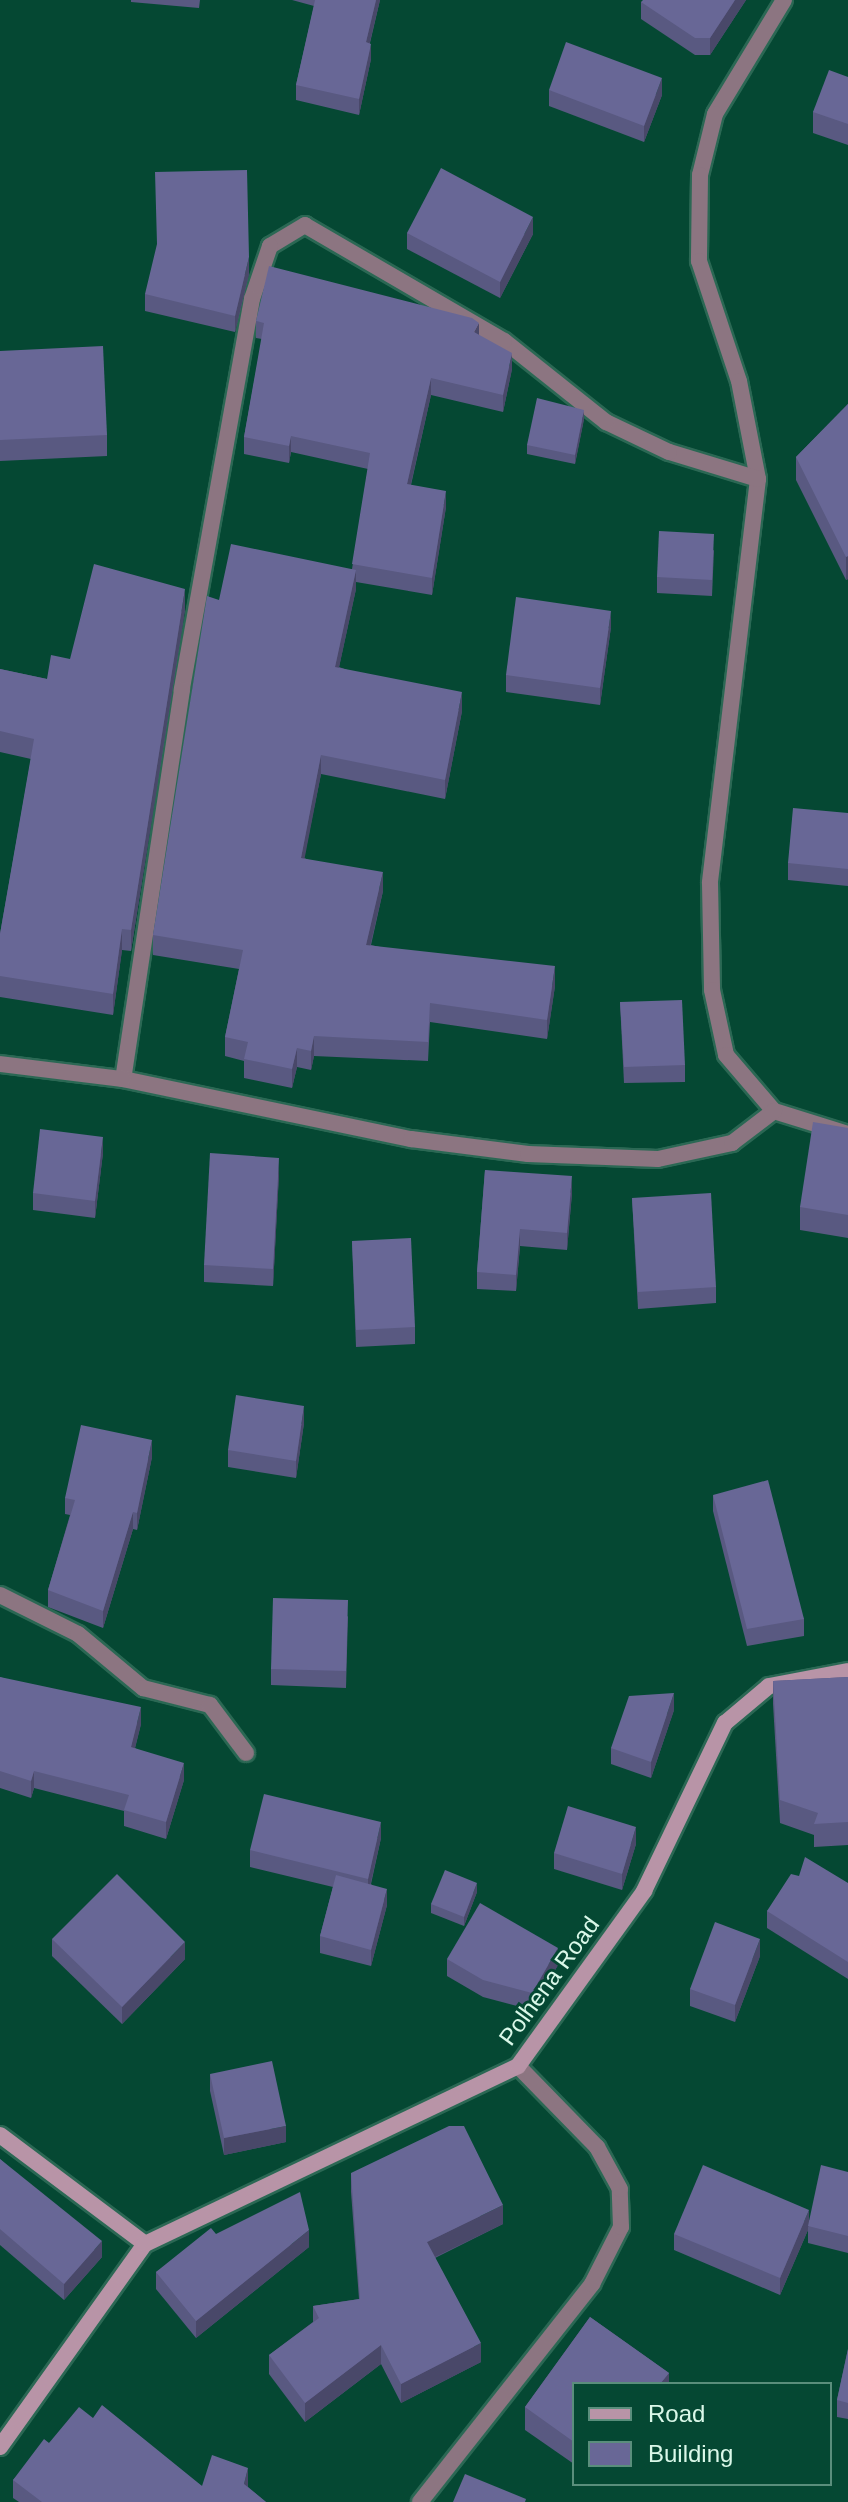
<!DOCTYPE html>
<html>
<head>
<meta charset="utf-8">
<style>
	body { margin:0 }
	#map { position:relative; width:848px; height:2502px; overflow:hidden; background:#054833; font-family:Arial,sans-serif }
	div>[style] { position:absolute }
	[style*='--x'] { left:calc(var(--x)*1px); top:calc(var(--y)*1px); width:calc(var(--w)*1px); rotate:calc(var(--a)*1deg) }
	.roads { filter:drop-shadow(2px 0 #2b6854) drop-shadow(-2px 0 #2b6854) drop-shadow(0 2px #2b6854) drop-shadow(0 -2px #2b6854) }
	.street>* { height:16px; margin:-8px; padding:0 8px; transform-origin:8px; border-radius:8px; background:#8c7581 }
	.secondary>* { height:16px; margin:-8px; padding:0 8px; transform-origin:8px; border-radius:8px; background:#b894a7 }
	.wall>* { inset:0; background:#595981 }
	.shaded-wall>* { inset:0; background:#494869 }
	.building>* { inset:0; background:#686796 }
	span { translate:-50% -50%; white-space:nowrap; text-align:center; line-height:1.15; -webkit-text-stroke:6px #054833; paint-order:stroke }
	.street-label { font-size:24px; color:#daf8e9 }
	.legend { position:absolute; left:572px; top:2382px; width:260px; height:104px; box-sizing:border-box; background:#054833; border:2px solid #5a8e7c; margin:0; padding:10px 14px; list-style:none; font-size:24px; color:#daf8e9 }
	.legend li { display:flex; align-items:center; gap:16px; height:40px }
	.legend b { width:40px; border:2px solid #5a8e7c }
</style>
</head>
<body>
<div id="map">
	<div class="roads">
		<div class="street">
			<i style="--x:784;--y:0;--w:133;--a:121.2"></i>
			<i style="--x:715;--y:114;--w:63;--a:103.8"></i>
			<i style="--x:700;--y:175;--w:86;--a:90.7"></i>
			<i style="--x:699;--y:261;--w:126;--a:71.6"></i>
			<i style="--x:739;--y:381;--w:100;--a:79"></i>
			<i style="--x:758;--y:479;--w:407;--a:96.8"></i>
			<i style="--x:710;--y:883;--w:107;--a:88.9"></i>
			<i style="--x:712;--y:990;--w:66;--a:77.8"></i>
			<i style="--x:726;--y:1055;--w:74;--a:49.4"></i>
			<i style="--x:774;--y:1111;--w:77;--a:17.3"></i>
			<i style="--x:758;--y:479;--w:93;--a:-163.1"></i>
			<i style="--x:669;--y:452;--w:70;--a:-154.5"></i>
			<i style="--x:606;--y:422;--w:130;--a:-141.5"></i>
			<i style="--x:504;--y:341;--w:230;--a:-149.8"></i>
			<i style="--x:305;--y:225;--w:41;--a:149"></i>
			<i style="--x:270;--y:246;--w:56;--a:108.8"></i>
			<i style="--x:252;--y:299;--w:397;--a:100.2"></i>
			<i style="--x:182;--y:690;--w:393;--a:98.6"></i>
			<i style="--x:123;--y:1079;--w:294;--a:11.8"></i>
			<i style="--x:411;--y:1139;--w:118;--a:7.3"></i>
			<i style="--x:528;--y:1154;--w:130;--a:2.2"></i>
			<i style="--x:658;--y:1159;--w:76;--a:-12.2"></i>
			<i style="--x:732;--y:1143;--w:53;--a:-37.3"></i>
			<i style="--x:0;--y:1064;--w:124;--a:7"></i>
			<i style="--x:0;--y:1595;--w:87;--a:26.6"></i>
			<i style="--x:78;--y:1634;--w:85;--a:39.7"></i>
			<i style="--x:143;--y:1688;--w:69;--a:14.2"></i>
			<i style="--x:210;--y:1705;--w:60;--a:53.1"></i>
			<i style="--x:420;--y:2502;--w:278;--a:-51.7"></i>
			<i style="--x:592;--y:2284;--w:64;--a:-63"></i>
			<i style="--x:621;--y:2227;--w:38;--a:-92"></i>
			<i style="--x:620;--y:2189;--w:48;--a:-118.7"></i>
			<i style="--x:597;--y:2147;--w:113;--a:-134.3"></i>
		</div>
		<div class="secondary">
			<i style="--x:0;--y:2135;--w:181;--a:36.9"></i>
			<i style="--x:0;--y:2447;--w:249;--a:-54.5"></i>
			<i style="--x:145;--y:2244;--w:413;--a:-25.5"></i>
			<i style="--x:518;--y:2066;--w:216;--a:-54.2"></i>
			<i style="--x:644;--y:1891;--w:187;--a:-64.3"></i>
			<i style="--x:725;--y:1723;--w:57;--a:-40.1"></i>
			<i style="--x:769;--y:1686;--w:80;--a:-10.8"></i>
		</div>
	</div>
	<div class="wall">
		<i style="clip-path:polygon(131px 0,200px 0,199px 8px,131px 2px)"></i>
		<i style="clip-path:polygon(292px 0,380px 0,370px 43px,371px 59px,359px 115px,296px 100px,296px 85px,314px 6px)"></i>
		<i style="clip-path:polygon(746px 0,710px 55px,695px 55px,641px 19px,641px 2px)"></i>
		<i style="clip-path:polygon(848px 77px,848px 145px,813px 133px,813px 112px)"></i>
		<i style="clip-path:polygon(549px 90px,662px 95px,644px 142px,549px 106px)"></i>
		<i style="clip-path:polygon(407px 233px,533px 234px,500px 298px,407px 249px)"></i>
		<i style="clip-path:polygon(249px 274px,235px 332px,145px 311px,145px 294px)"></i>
		<i style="clip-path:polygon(256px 321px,479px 335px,512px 369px,503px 412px,431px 395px,411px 485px,446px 507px,432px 595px,356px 582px,356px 589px,339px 667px,462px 711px,445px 799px,321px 774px,304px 858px,383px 891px,371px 945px,555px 986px,547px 1039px,430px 1022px,428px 1061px,314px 1056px,311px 1070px,297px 1067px,292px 1088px,244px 1078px,244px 1061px,225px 1056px,225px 1037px,239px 969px,153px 955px,153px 935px,219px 600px,352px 569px,368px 469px,291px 452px,289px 463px,244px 454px,244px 437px,262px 339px,256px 338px)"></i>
		<i style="clip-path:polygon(0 351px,107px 435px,107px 456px,0 461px)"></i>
		<i style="clip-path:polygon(848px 404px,848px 579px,846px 580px,796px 480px,796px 457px)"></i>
		<i style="clip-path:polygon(584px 419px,575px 464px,527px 454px,527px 445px)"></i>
		<i style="clip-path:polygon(714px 550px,712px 596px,657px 593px,657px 577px)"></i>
		<i style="clip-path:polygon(185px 610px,131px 951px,122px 950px,113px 1015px,0 997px,0 934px,31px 759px,0 752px,0 669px,47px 679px,70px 659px)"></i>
		<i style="clip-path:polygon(611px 627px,600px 705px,506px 692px,506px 675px)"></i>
		<i style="clip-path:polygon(848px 813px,848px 886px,788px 880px,788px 863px)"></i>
		<i style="clip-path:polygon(620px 1002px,685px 1065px,685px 1082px,624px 1083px)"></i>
		<i style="clip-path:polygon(848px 1128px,848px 1238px,800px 1230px,800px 1207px)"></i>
		<i style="clip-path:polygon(103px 1153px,95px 1218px,33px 1210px,33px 1193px)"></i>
		<i style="clip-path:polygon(485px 1170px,572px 1193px,567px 1250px,520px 1246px,516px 1291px,477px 1289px,477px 1272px)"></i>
		<i style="clip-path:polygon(279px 1174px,273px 1286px,204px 1282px,204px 1265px)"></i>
		<i style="clip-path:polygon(632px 1198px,716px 1287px,716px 1303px,638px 1309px)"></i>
		<i style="clip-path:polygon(352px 1241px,415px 1327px,415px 1344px,356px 1347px)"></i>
		<i style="clip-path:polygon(304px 1423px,296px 1478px,228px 1467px,228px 1450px)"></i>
		<i style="clip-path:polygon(152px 1457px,137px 1530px,133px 1529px,103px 1628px,48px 1607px,48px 1590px,70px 1515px,65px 1514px,65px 1498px)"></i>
		<i style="clip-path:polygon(713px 1495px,804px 1619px,804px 1636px,747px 1646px,713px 1511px)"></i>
		<i style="clip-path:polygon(348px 1616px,346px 1688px,271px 1685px,271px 1669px)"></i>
		<i style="clip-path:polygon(0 1677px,141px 1724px,135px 1748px,184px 1780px,166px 1839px,124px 1826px,124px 1811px,34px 1788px,31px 1798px,0 1788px)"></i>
		<i style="clip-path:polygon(848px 1677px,848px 1845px,814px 1847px,814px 1835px,780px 1823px,773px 1704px,773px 1681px)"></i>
		<i style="clip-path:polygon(674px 1710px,651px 1778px,611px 1764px,611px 1748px)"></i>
		<i style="clip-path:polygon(381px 1838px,371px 1884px,387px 1905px,371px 1966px,320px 1953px,320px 1936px,333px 1887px,250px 1867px,250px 1850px)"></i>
		<i style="clip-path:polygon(636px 1844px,622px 1890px,554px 1869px,554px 1853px)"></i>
		<i style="clip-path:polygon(799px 1876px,848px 1883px,848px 1979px,767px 1928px,767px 1911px)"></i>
		<i style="clip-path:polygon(477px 1892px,464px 1926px,431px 1913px,431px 1904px)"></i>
		<i style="clip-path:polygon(52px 1939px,185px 1959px,122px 2024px,52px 1956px)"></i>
		<i style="clip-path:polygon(760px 1956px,735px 2022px,690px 2006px,690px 1989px)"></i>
		<i style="clip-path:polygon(447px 1959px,558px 1965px,532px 2010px,483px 1997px,447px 1976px)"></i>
		<i style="clip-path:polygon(210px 2074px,286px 2142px,224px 2155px,210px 2091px)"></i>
		<i style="clip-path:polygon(0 2159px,102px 2257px,64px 2300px,0 2245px)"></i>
		<i style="clip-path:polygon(848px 2172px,848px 2253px,808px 2243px,808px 2230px,780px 2295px,674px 2250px,674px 2234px,809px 2221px)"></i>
		<i style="clip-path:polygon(351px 2173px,503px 2224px,435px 2258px,481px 2362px,401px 2403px,381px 2364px,305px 2422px,269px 2374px,269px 2355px,313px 2322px,313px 2306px,359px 2299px,351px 2192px)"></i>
		<i style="clip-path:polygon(216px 2234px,309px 2247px,196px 2338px,156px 2289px,156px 2272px)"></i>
		<i style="clip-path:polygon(590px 2317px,669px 2373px,669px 2384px,574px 2384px,574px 2464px,525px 2430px,525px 2407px)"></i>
		<i style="clip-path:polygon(848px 2349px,848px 2419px,837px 2417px,837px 2400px)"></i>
		<i style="clip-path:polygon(93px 2418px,202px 2486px,248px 2485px,248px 2487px,266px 2502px,19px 2502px,13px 2498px,13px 2480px,49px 2443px)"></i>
	</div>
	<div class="shaded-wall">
		<i style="clip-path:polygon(376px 0,380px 0,366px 58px,366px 42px)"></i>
		<i style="clip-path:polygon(735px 0,746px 0,710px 55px,710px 38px)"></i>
		<i style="clip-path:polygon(371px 44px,371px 59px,359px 115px,359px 99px)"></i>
		<i style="clip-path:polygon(662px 78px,662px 95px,644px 142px,644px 126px)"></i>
		<i style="clip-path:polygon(533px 217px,533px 234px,500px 298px,500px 282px)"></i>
		<i style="clip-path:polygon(249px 257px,249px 274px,235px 332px,235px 316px)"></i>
		<i style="clip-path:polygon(479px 323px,479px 339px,474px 332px)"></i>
		<i style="clip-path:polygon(512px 353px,512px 369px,503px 412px,503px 395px)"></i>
		<i style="clip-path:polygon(431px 378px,431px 395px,407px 501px,407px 484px)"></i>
		<i style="clip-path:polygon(584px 410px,584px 419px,575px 464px,575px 455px)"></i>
		<i style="clip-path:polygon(291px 436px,291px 452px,289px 463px,289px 446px)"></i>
		<i style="clip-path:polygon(446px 491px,446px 507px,432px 595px,432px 578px)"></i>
		<i style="clip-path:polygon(848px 556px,848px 579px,846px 580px,846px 557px)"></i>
		<i style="clip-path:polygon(356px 570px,356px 589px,335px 686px,335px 667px)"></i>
		<i style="clip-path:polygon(185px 589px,185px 610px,131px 951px,131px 930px)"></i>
		<i style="clip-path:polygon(611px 611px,611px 627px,600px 705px,600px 688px)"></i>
		<i style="clip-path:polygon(462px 692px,462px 711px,445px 799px,445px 780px)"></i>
		<i style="clip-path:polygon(321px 755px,321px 774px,301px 877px,301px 858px)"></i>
		<i style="clip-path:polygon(383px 872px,383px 891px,366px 964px,366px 945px)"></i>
		<i style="clip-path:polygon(122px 929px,122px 950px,113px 1015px,113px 994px)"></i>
		<i style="clip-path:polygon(555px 966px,555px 986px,547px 1039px,547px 1020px)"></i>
		<i style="clip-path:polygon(314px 1036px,314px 1056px,311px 1070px,311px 1051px)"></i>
		<i style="clip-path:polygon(297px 1048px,297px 1067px,292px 1088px,292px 1069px)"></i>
		<i style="clip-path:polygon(103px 1137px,103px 1153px,95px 1218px,95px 1201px)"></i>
		<i style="clip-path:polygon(279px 1158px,279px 1174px,273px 1286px,273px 1269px)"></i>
		<i style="clip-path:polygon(572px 1176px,572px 1193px,567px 1250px,567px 1233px)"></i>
		<i style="clip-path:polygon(520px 1229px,520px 1246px,516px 1291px,516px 1275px)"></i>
		<i style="clip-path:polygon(304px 1406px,304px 1423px,296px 1478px,296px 1461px)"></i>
		<i style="clip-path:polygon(152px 1440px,152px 1457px,137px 1530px,137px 1513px)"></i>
		<i style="clip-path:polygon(133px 1512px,133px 1529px,103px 1628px,103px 1611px)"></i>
		<i style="clip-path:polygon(674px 1693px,674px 1710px,651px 1778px,651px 1762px)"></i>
		<i style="clip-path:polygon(141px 1707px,141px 1724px,131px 1764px,131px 1747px)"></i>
		<i style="clip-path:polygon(184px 1763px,184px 1780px,166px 1839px,166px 1822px)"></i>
		<i style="clip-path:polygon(34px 1771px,34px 1788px,31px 1798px,31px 1781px)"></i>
		<i style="clip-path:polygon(381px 1822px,381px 1838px,368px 1895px,368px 1879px)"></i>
		<i style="clip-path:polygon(636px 1827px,636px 1844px,622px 1890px,622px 1874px)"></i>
		<i style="clip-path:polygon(477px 1883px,477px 1892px,464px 1926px,464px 1917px)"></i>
		<i style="clip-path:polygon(387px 1889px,387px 1905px,371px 1966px,371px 1950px)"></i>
		<i style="clip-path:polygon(760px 1939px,760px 1956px,735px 2022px,735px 2005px)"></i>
		<i style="clip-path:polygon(185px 1942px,185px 1959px,122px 2024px,122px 2007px)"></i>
		<i style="clip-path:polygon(558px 1948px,558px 1965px,532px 2010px,532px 1993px)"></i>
		<i style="clip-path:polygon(286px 2126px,286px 2142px,224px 2155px,224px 2138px)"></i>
		<i style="clip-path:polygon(503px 2205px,503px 2224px,427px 2261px,427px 2242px)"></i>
		<i style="clip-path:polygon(809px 2210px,809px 2227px,808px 2226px,808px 2230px,780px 2295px,780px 2278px)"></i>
		<i style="clip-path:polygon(309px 2230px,309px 2247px,196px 2338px,196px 2321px)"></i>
		<i style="clip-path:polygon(102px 2241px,102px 2257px,64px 2300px,64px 2284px)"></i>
		<i style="clip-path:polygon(481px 2343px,481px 2362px,401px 2403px,401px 2384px)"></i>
		<i style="clip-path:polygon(381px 2345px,381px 2364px,305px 2422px,305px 2403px)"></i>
		<i style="clip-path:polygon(669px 2373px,669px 2384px,660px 2384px)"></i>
		<i style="clip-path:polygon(248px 2468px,248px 2485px,244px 2501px,244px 2484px)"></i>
	</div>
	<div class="building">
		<i style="clip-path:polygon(315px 0,376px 0,366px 42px,371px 44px,359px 99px,296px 85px)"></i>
		<i style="clip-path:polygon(643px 0,735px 0,710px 38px,695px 38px,641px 2px)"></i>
		<i style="clip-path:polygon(566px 42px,662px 78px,644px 126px,549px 90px)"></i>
		<i style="clip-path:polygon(829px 70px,848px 77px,848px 124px,813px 112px)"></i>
		<i style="clip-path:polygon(441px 168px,533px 217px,500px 282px,407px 233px)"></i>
		<i style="clip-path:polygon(247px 170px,249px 257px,235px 316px,145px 294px,157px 244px,155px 172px)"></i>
		<i style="clip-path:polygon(269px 266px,472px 318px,479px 323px,474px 332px,512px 353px,503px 395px,431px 378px,407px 484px,446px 491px,432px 578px,352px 564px,370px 453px,291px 436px,289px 446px,244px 437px,264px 323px,256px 321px)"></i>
		<i style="clip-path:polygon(103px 346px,107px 435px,0 440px,0 351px)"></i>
		<i style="clip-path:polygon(537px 398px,584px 410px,575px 455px,527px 445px)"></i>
		<i style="clip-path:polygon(848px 404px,848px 556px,846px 557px,796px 457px)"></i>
		<i style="clip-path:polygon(659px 531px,714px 534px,712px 580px,657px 577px)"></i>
		<i style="clip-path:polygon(231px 544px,356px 570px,335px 667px,462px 692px,445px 780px,321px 755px,301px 858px,383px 872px,366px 945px,555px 966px,547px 1020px,430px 1003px,428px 1042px,314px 1036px,311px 1051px,297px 1048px,292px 1069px,244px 1059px,248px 1042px,225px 1037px,243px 950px,153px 935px,207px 596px,219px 600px)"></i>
		<i style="clip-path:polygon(94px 564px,185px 589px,131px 930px,122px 929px,113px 994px,0 976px,0 934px,34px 739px,0 731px,0 669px,47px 679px,51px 655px,70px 659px)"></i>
		<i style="clip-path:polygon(516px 597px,611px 611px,600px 688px,506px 675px)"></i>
		<i style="clip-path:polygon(793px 808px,848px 813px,848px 869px,788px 863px)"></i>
		<i style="clip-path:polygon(682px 1000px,685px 1065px,624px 1067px,620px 1002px)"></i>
		<i style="clip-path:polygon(813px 1122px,848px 1128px,848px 1215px,800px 1207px)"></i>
		<i style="clip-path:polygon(40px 1129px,103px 1137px,95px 1201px,33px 1193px)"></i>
		<i style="clip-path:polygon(210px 1153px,279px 1158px,273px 1269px,204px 1265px)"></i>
		<i style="clip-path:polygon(485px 1170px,572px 1176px,567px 1233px,520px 1229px,516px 1275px,477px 1272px)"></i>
		<i style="clip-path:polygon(711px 1193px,716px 1287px,638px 1292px,632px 1198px)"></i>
		<i style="clip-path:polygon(411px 1238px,415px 1327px,356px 1330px,352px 1241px)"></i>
		<i style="clip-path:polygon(236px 1395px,304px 1406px,296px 1461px,228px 1450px)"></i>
		<i style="clip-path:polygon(81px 1425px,152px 1440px,137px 1513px,133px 1512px,103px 1611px,48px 1590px,75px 1500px,65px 1498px)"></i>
		<i style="clip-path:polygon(768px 1480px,804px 1619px,747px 1629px,713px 1495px)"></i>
		<i style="clip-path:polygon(273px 1598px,348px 1600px,346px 1671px,271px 1669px)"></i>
		<i style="clip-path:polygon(0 1677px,141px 1707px,131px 1747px,184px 1763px,166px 1822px,124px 1810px,129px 1795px,34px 1771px,31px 1781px,0 1771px)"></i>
		<i style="clip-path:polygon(848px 1677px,848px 1822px,814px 1824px,818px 1813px,780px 1800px,773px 1681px)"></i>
		<i style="clip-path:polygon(674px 1693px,651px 1762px,611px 1748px,629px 1696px)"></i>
		<i style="clip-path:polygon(264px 1794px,381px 1822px,368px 1879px,250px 1850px)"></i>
		<i style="clip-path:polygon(568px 1806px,636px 1827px,622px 1874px,554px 1853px)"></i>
		<i style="clip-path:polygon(805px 1857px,848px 1883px,848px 1962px,767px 1911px,791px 1874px,799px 1876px)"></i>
		<i style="clip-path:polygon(445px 1870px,477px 1883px,464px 1917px,431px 1904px)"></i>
		<i style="clip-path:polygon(117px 1874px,185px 1942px,122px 2007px,52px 1939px)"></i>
		<i style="clip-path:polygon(336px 1875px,387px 1889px,371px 1950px,320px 1936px)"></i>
		<i style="clip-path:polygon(480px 1903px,558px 1948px,532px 1993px,483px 1980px,447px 1959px)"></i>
		<i style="clip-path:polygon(715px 1922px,760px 1939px,735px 2005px,690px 1989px)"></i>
		<i style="clip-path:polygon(272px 2061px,286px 2126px,224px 2138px,210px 2074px)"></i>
		<i style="clip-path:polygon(449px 2126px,464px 2126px,503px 2205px,427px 2242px,481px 2343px,401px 2384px,381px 2345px,305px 2403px,269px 2355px,319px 2318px,313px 2306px,360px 2299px,351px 2173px)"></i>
		<i style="clip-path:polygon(0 2159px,102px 2241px,64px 2284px,0 2229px)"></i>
		<i style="clip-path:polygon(703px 2165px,809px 2210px,780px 2278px,674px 2234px)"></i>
		<i style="clip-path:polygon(821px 2165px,848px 2172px,848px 2236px,808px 2226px)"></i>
		<i style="clip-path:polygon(300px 2192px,309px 2230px,196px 2321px,156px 2272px,211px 2228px,216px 2234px)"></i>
		<i style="clip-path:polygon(590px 2317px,669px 2373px,660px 2384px,574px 2384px,574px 2442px,525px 2407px)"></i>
		<i style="clip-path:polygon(848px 2349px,848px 2403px,837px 2400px)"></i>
		<i style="clip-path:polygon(102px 2405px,202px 2486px,212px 2455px,248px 2468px,244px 2484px,266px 2502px,42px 2502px,13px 2480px,44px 2439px,49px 2443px,79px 2407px,93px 2418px)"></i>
		<i style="clip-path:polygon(465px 2474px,526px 2499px,525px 2502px,453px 2502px)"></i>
	</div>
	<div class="street-label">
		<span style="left:549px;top:1981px;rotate:-54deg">Polhena Road</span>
	</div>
	<ul class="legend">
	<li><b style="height:10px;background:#b894a7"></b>Road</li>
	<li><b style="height:22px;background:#686796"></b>Building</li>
	</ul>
</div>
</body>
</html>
